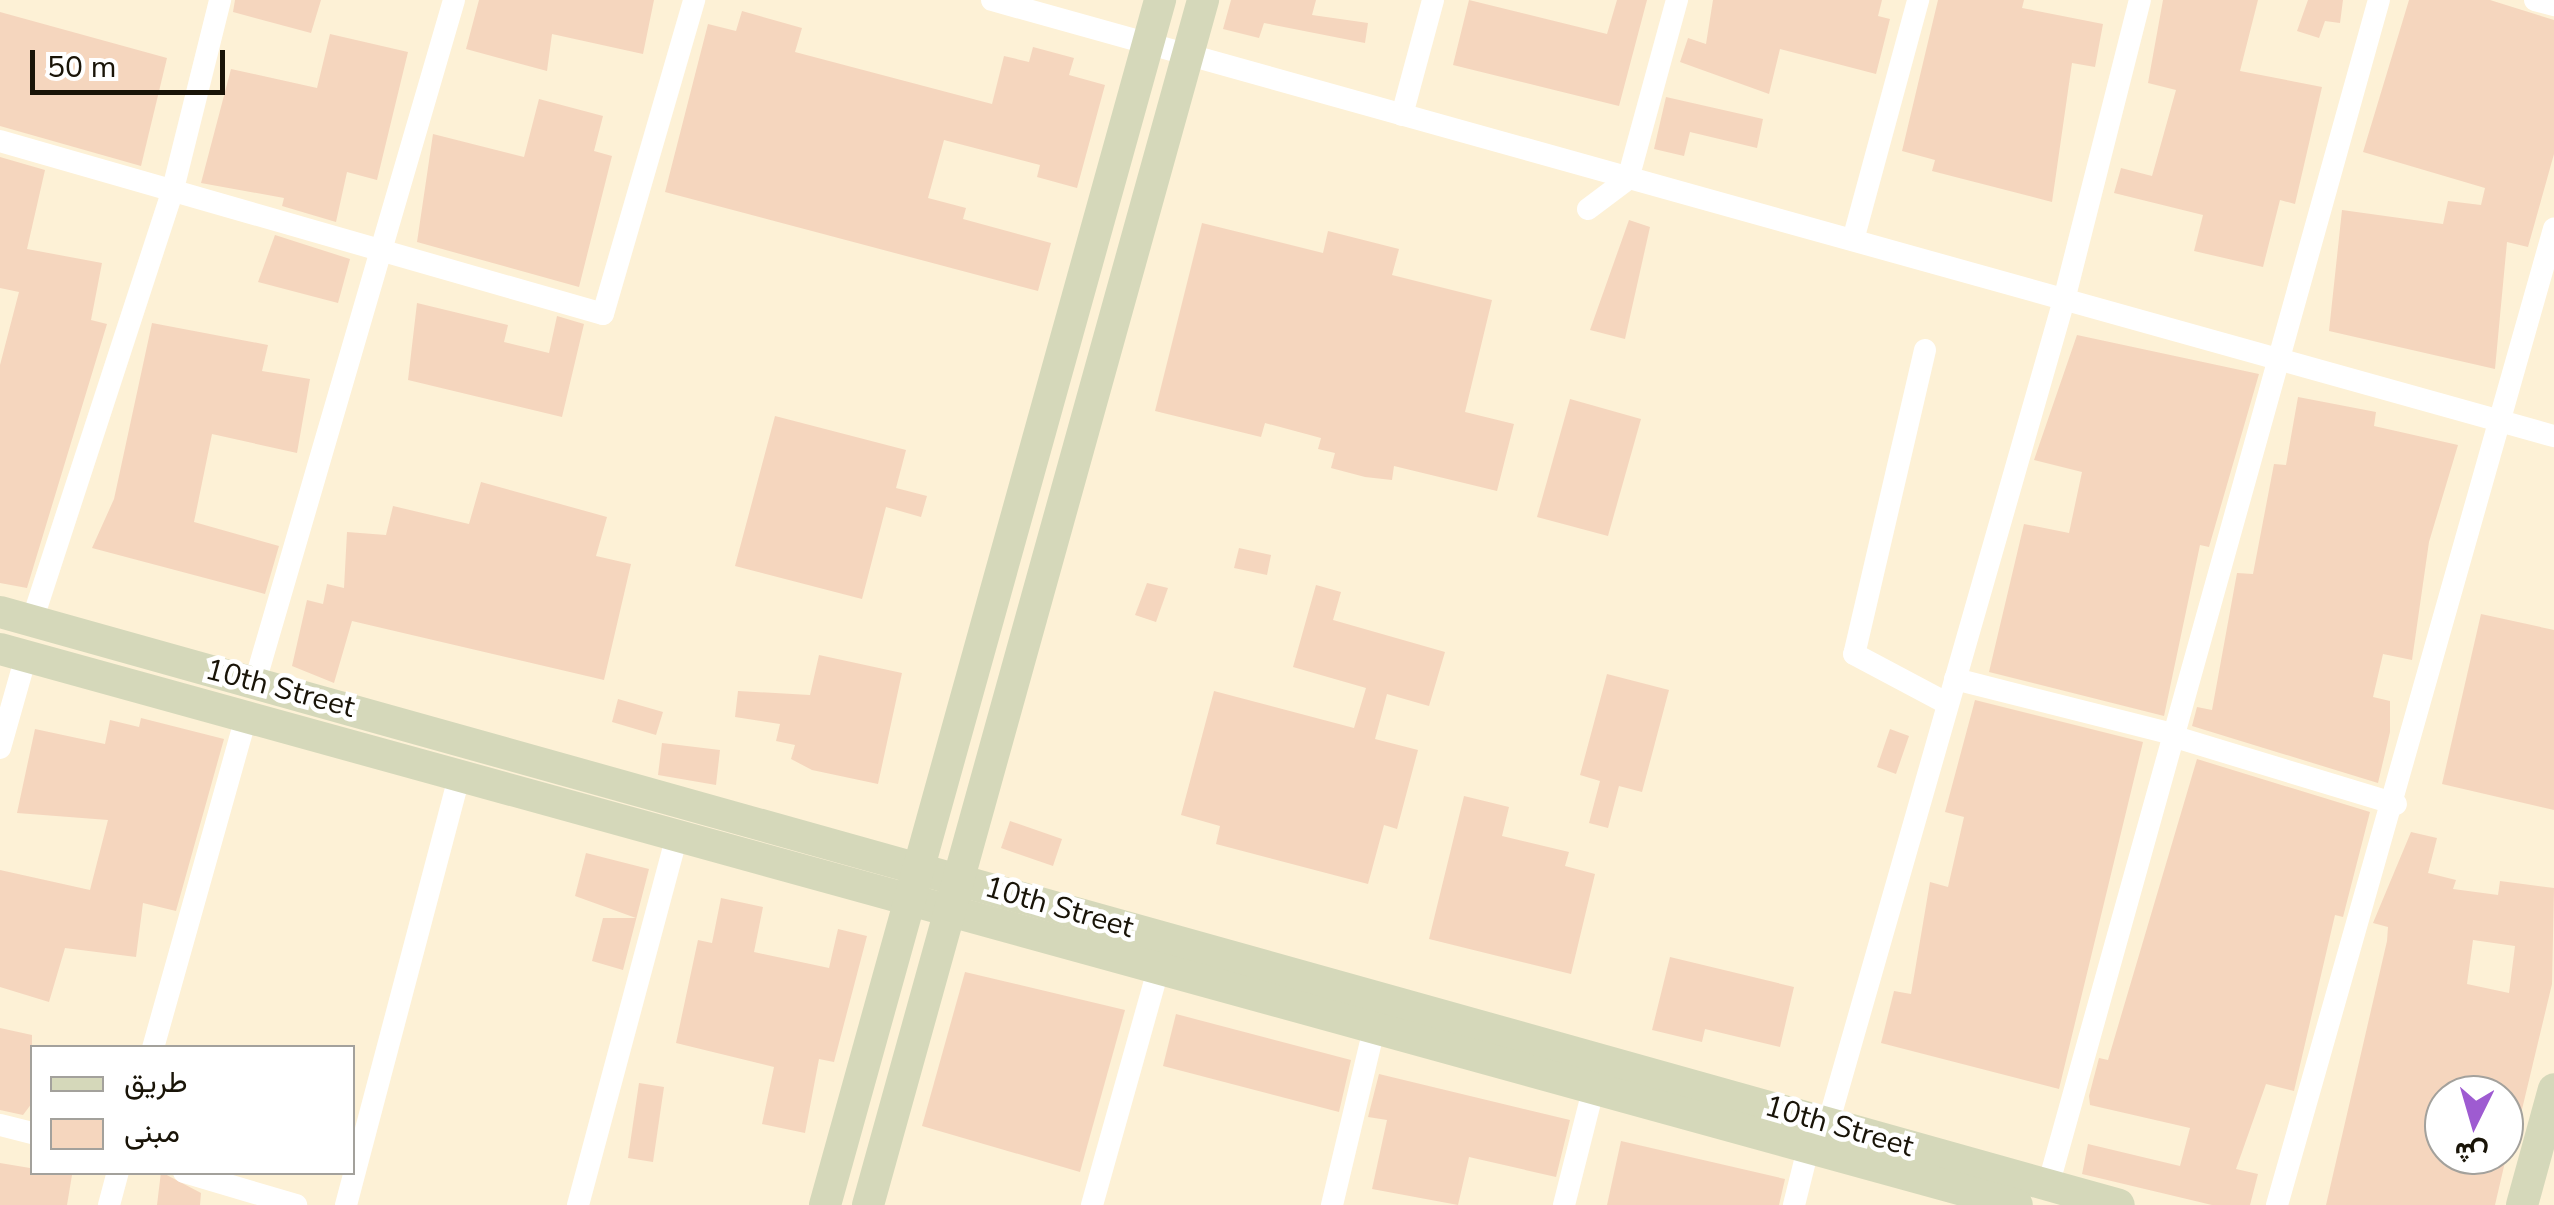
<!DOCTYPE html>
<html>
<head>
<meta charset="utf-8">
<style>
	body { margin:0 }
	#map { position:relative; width:2554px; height:1205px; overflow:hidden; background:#fdf1d6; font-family:"Nunito Sans",Vazirmatn,sans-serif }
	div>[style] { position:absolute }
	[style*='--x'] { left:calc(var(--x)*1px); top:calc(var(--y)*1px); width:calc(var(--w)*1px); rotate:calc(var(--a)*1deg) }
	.building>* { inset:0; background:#f5d6be }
	.street>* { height:22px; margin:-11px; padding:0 11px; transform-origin:11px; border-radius:11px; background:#fff }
	.secondary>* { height:32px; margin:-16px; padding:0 16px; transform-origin:16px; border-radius:16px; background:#d5d8ba }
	span { translate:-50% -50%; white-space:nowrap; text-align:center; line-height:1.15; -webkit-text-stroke:9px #fff; paint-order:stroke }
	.street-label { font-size:30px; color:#191408 }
	.legend { position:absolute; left:30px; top:1045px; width:325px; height:130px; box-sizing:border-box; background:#fff; border:2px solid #a3a19c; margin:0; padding:12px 18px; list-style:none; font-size:30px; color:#191408 }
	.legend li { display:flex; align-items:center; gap:20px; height:50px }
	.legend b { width:50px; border:2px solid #a3a19c }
	.north { position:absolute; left:2424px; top:1075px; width:100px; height:100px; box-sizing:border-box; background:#fff; border:2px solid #a3a19c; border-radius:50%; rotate:185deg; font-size:28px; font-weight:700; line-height:40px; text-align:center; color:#191408 }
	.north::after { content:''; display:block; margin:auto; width:35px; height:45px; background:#9e5bd1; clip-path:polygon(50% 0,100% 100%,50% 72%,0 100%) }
	.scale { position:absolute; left:30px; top:50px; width:195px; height:45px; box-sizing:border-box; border:5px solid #191408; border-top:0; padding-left:12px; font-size:30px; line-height:35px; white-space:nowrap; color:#191408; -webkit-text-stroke:8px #fff; paint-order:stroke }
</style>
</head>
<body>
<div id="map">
	<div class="building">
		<i style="clip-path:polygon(235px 0,321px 0,311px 33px,233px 12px)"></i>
		<i style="clip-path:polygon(479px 0,654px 0,643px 54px,552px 34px,547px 71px,466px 49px)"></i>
		<i style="clip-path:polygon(1231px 0,1316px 0,1312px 15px,1368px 23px,1365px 43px,1264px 23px,1259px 38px,1223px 29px)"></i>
		<i style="clip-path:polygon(1469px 0,1607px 34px,1617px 0,1647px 0,1619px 106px,1453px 65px)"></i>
		<i style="clip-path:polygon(1713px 0,1882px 0,1878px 16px,1890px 19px,1876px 74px,1780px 49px,1769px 94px,1680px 62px,1688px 38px,1706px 44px)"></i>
		<i style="clip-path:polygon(1938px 0,2024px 0,2022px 8px,2103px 24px,2095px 67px,2072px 63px,2052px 202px,1932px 171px,1935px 160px,1902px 151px)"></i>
		<i style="clip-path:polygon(2163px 0,2258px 0,2240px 71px,2322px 87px,2295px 204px,2280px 200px,2263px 267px,2194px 251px,2203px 215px,2114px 193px,2121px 168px,2152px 176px,2176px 90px,2148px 83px)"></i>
		<i style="clip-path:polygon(2308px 0,2343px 0,2340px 23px,2325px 21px,2319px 38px,2297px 31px)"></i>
		<i style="clip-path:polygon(2409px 0,2490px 0,2554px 20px,2554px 154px,2528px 247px,2507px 242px,2495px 369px,2329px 331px,2342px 210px,2443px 224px,2448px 201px,2481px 205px,2485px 188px,2363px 152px)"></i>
		<i style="clip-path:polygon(742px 11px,802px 28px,795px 52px,992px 104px,1004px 56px,1029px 62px,1033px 47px,1074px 58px,1069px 75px,1105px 85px,1077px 188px,1037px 177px,1040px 165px,944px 140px,928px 198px,966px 208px,963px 219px,1051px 243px,1038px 291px,665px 192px,708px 24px,736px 31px)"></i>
		<i style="clip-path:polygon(0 12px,167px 58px,141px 166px,0 126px)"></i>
		<i style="clip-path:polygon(330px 34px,408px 52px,377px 180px,347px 172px,336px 222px,282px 206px,284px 198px,201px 183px,231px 69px,317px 88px)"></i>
		<i style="clip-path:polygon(1666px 97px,1763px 119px,1757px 148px,1690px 132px,1684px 156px,1654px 149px)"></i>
		<i style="clip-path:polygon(539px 99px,603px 116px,594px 151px,612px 156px,579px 287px,417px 242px,433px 134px,524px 157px)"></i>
		<i style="clip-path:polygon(0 157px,45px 170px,27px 249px,102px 263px,91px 320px,107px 324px,27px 588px,0 583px,0 365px,19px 292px,0 288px)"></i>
		<i style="clip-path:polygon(1629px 220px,1650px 227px,1625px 339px,1590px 330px)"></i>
		<i style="clip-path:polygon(1202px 223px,1323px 253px,1328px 231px,1399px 249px,1392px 275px,1492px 300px,1465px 412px,1514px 424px,1497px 491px,1394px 466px,1392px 480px,1365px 477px,1331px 468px,1335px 453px,1318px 449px,1321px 438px,1265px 423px,1261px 437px,1155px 411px)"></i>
		<i style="clip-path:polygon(275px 235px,350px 259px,338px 303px,258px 282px)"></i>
		<i style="clip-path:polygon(417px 303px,508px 325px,504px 342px,549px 353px,557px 316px,584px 324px,562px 417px,408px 380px)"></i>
		<i style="clip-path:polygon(152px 323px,268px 345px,262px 371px,310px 379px,297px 453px,212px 434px,194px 522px,279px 546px,265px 594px,92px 548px,114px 499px)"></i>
		<i style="clip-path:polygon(2077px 335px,2259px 374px,2209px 547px,2200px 545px,2164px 716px,1989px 672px,2024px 524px,2069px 533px,2082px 472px,2034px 460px)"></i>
		<i style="clip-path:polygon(2298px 397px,2376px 412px,2374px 426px,2458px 445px,2429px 542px,2412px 660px,2383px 654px,2373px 697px,2390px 701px,2390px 732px,2378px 783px,2192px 726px,2197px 707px,2212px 710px,2237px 573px,2253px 574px,2274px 464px,2286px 465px)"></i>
		<i style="clip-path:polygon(1570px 399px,1641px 419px,1608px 536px,1537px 517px)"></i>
		<i style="clip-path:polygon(775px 416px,906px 450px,896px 488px,927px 496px,921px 517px,886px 507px,862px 599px,735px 566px)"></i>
		<i style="clip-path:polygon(481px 482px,607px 517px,596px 556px,631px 564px,604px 680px,352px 621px,334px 683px,292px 666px,307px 600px,323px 604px,327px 584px,344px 588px,347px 532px,386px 535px,393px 506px,469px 524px)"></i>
		<i style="clip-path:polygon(1239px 548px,1271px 555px,1267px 575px,1234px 568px)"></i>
		<i style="clip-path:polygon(1147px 583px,1168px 588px,1156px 622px,1135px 615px)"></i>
		<i style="clip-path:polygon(1316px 585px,1341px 592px,1333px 620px,1445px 652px,1429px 706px,1387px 694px,1375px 739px,1418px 750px,1397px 829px,1384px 825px,1368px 884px,1216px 844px,1220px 826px,1181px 815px,1214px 691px,1354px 728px,1366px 688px,1293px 667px)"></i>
		<i style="clip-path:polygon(2481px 614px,2554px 630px,2554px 810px,2442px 784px)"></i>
		<i style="clip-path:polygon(819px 655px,902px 673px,878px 784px,812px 770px,791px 759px,795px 745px,776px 741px,780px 724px,735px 717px,738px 691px,810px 695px)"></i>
		<i style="clip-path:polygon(1607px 674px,1669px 690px,1642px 792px,1619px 786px,1608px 828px,1589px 823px,1600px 781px,1580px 775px)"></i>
		<i style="clip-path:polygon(618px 699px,663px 712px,656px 735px,612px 722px)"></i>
		<i style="clip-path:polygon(1975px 700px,2143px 742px,2059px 1089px,1881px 1043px,1894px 991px,1911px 994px,1930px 882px,1948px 887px,1964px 817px,1945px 812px)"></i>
		<i style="clip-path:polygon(141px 718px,224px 739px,176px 911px,143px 903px,136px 957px,65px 948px,49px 1002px,0 987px,0 870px,90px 890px,108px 820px,17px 813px,35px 729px,105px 744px,110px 720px,139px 727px)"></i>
		<i style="clip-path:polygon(1890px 729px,1909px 736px,1896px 774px,1877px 767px)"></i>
		<i style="clip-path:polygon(662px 743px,720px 750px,716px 785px,658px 775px)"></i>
		<i style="clip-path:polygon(2197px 759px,2370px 812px,2343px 917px,2335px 915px,2294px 1091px,2266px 1084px,2236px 1169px,2258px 1174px,2250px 1205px,2212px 1205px,2082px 1174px,2088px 1144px,2180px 1166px,2190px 1128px,2090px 1105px,2089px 1096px,2099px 1058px,2108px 1060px)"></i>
		<i style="clip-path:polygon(1464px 796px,1509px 807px,1502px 836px,1569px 852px,1565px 866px,1595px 874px,1571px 974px,1429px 939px)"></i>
		<i style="clip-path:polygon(1010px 821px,1062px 839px,1053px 866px,1001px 848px)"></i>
		<i style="clip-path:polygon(evenodd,2411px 832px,2437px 838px,2428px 873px,2456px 880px,2453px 889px,2498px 895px,2500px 881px,2554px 888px,2552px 984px,2513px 1147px,2504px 1146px,2504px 1095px,2444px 1095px,2444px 1155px,2505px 1162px,2495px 1205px,2326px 1205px,2387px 941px,2388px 927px,2373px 923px,2411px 832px,2473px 940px,2515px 946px,2509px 993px,2467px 984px,2473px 940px)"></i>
		<i style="clip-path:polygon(586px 853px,649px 869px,623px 970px,592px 961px,603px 918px,636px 918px,575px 896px)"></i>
		<i style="clip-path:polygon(721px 898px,763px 907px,754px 952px,829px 968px,838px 929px,867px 936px,834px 1062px,819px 1059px,805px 1133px,762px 1124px,774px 1067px,676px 1043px,698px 940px,712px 943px)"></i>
		<i style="clip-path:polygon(1670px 957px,1794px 987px,1780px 1047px,1705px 1029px,1702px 1042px,1652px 1030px)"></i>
		<i style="clip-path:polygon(965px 972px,1125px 1010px,1080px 1172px,922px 1126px)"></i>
		<i style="clip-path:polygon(1176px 1014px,1351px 1060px,1339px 1112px,1163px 1066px)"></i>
		<i style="clip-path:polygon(0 1028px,32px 1035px,32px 1103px,23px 1115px,0 1110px)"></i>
		<i style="clip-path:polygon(1379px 1074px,1570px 1120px,1556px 1177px,1469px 1157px,1458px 1205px,1372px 1189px,1387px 1120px,1368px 1117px)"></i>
		<i style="clip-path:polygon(639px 1083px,664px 1087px,653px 1162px,628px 1158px)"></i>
		<i style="clip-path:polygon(1621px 1141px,1785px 1179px,1779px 1205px,1607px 1205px)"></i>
		<i style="clip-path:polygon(0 1163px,72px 1175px,67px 1205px,0 1205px)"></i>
		<i style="clip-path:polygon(161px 1172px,201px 1193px,200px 1205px,157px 1205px)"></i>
	</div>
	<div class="street">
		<i style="--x:992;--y:0;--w:1622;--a:15.6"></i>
		<i style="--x:2535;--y:0;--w:20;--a:15"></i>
		<i style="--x:1402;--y:115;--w:119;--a:-74.9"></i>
		<i style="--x:0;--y:141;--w:627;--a:16.01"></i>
		<i style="--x:603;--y:314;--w:327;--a:-73.8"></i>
		<i style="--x:1588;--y:209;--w:50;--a:-36.9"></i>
		<i style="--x:1628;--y:179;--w:186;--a:-74.7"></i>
		<i style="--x:1853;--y:240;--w:249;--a:-74.8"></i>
		<i style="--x:1925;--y:350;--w:312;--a:103.1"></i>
		<i style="--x:1854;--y:654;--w:106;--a:28"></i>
		<i style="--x:32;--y:621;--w:454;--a:-71.9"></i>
		<i style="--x:173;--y:189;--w:195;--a:-76"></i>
		<i style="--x:1955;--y:679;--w:224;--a:14.2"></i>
		<i style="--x:255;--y:682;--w:710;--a:-73.73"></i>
		<i style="--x:2172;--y:736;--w:234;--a:16.9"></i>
		<i style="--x:0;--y:748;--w:96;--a:-74.2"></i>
		<i style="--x:153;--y:1048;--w:347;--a:-74.3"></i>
		<i style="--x:1828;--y:1124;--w:857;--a:-74.02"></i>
		<i style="--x:2064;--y:300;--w:309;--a:-75.8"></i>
		<i style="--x:0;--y:1125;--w:33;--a:14"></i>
		<i style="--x:184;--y:1172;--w:117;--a:16.4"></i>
		<i style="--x:2048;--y:1186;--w:1231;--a:-74.41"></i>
		<i style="--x:109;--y:1205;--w:34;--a:-75"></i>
		<i style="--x:346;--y:1205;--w:446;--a:-75.2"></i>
		<i style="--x:578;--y:1205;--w:383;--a:-75"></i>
		<i style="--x:1092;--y:1205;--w:241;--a:-74.3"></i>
		<i style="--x:1332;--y:1205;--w:181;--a:-76.6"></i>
		<i style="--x:1564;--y:1205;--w:119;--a:-75.8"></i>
		<i style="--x:1794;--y:1205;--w:58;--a:-76"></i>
		<i style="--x:2277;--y:1205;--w:1015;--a:-74.16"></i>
	</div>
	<div class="secondary">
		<i style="--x:0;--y:612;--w:2200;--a:15.63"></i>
		<i style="--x:0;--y:649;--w:2092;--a:15.41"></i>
		<i style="--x:825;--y:1205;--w:1251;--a:-74.46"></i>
		<i style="--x:868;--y:1205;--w:1251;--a:-74.46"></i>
		<i style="--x:2522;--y:1205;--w:120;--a:-74.6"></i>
	</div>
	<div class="street-label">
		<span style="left:280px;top:689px;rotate:15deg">10th Street</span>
		<span style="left:1059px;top:908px;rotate:16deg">10th Street</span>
		<span style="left:1839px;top:1127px;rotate:16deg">10th Street</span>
	</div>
	<ul class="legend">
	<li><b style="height:12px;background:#d5d8ba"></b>طريق</li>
	<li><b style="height:28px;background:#f5d6be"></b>مبنى</li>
	</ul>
	<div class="north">ش</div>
	<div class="scale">50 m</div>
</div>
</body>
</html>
